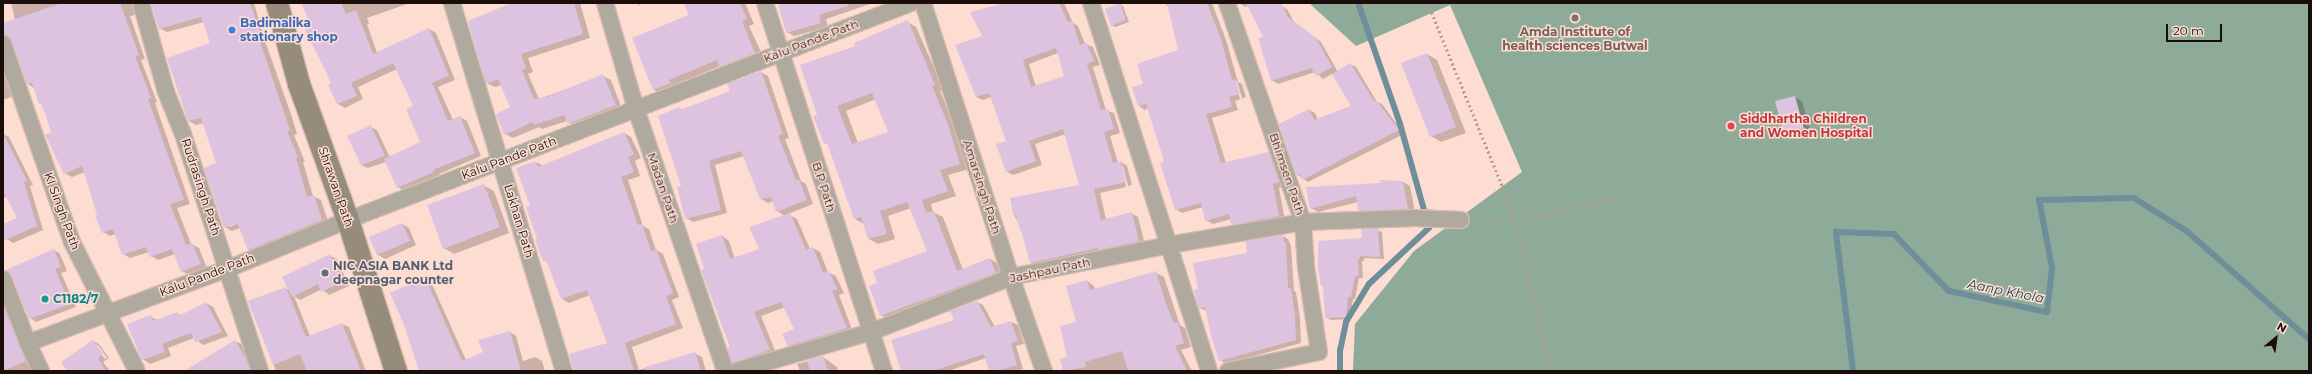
<!DOCTYPE html>
<html>
<head>
<meta charset="utf-8">
<style>
	body { margin:0 }
	#map { position:relative; width:2312px; height:374px; overflow:hidden; background:#fdddd2; font-family:Montserrat,sans-serif }
	div>[style] { position:absolute }
	[style*='--x'] { left:calc(var(--x)*1px); top:calc(var(--y)*1px); width:calc(var(--w)*1px); rotate:calc(var(--a)*1deg) }
	.forest>* { inset:0; background:#8eab9a }
	.shadow>* { inset:0; background:#0003 }
	.stream>* { height:5.5px; margin:-2.75px; padding:0 2.75px; transform-origin:2.75px; border-radius:2.75px; background:#6e8e9a }
	.building>* { inset:0; background:#ddc3e0 }
	.path>* { height:2.5px; margin-top:-1.25px; transform-origin:0; background:repeating-linear-gradient(90deg,#b49a92 0 2px,transparent 0 5px) }
	.roads { filter:drop-shadow(1px 0 #d9bcb2) drop-shadow(-1px 0 #d9bcb2) drop-shadow(0 1px #d9bcb2) drop-shadow(0 -1px #d9bcb2) }
	.street>* { height:16px; margin:-8px; padding:0 8px; transform-origin:8px; border-radius:8px; background:#b0a99e }
	.secondary>* { height:22px; margin:-11px; padding:0 11px; transform-origin:11px; border-radius:11px; background:#968c7b }
	.dots>* { width:11px; height:11px; translate:-50% -50%; box-sizing:border-box; border:2px solid #fdddd2; border-radius:50% }
	span { translate:-50% -50%; white-space:nowrap; text-align:center; line-height:1.15; -webkit-text-stroke:3px #fdddd2; paint-order:stroke }
	.shop-label { font-size:12px; color:#366cbe; font-weight:700 }
	.left { translate:0 -50%; text-align:left }
	.education-label { font-size:12px; color:#785e54; font-weight:700 }
	.street-label { font-size:12px; color:#1b0e0a }
	.health-label { font-size:12px; color:#be3a42; font-weight:700 }
	.service-label { font-size:12px; color:#4e5e75; font-weight:700 }
	.culture-label { font-size:12px; color:#0d838f; font-weight:700 }
	.water-label { font-size:13px; color:#0d3e4d; font-style:italic }
	.frame { position:absolute; inset:0; border:4px solid #1b0e0a; pointer-events:none }
	.north { position:absolute; left:2256px; top:318px; width:40px; height:40px; -webkit-text-stroke:3px #fdddd2; paint-order:stroke; rotate:29deg; font-size:11px; font-weight:700; line-height:16px; text-align:center; color:#1b0e0a }
	.north::after { content:''; display:block; margin:auto; width:14px; height:18px; background:#1b0e0a; clip-path:polygon(50% 0,100% 100%,50% 72%,0 100%) }
	.scale { position:absolute; left:2166px; top:24px; width:56px; height:18px; box-sizing:border-box; border:2px solid #1b0e0a; border-top:0; padding-left:5px; font-size:12px; line-height:14px; white-space:nowrap; color:#1b0e0a; -webkit-text-stroke:3px #fdddd2; paint-order:stroke }
</style>
</head>
<body>
<div id="map">
	<div class="forest">
		<i style="clip-path:polygon(1309px 3px,2309px 3px,2309px 371px,1353px 371px,1355px 324px,1414px 251px,1522px 172px,1450px 5px,1356px 46px)"></i>
	</div>
	<div class="shadow">
		<i style="clip-path:polygon(11px 3px,140px 3px,140px 14px,130px 16px,145px 59px,141px 60px,157px 102px,155px 103px,190px 204px,177px 208px,191px 244px,199px 248px,207px 268px,189px 275px,182px 271px,175px 254px,158px 260px,151px 256px,149px 252px,130px 258px,123px 254px,116px 234px,110px 236px,103px 232px,85px 172px,72px 177px,64px 173px,43px 105px,40px 103px,34px 88px,28px 84px,11px 39px,8px 38px,3px 44px,3px 23px,15px 20px)"></i>
		<i style="clip-path:polygon(evenodd,152px 3px,254px 3px,264px 38px,292px 117px,297px 134px,294px 135px,305px 162px,303px 162px,313px 196px,321px 200px,329px 224px,256px 254px,249px 250px,240px 228px,232px 231px,225px 227px,218px 164px,203px 123px,196px 125px,189px 121px,169px 58px,212px 43px,204px 22px,167px 32px,159px 28px,152px 3px,242px 220px,242px 222px,229px 227px,229px 225px,242px 220px)"></i>
		<i style="clip-path:polygon(302px 3px,410px 3px,367px 18px,369px 24px,367px 24px,377px 53px,429px 29px,436px 33px,455px 80px,438px 87px,453px 120px,460px 117px,467px 121px,481px 156px,439px 174px,440px 176px,405px 191px,398px 187px,386px 162px,368px 168px,361px 165px,371px 127px,377px 130px,390px 158px,422px 143px,414px 107px,397px 69px,358px 87px,363px 99px,345px 108px,338px 104px,330px 85px,332px 84px,313px 27px)"></i>
		<i style="clip-path:polygon(514px 3px,580px 3px,590px 38px,528px 58px,533px 72px,528px 74px,539px 99px,603px 76px,611px 80px,622px 109px,576px 127px,567px 121px,542px 129px,539px 127px,513px 138px,505px 134px,511px 108px,501px 85px,495px 87px,487px 83px)"></i>
		<i style="clip-path:polygon(635px 3px,645px 3px,639px 5px)"></i>
		<i style="clip-path:polygon(684px 3px,743px 3px,746px 5px,754px 24px,749px 26px,763px 56px,728px 70px,720px 66px,677px 84px,678px 87px,661px 94px,653px 89px,690px 15px)"></i>
		<i style="clip-path:polygon(778px 3px,873px 3px,826px 19px,828px 27px,794px 36px,787px 32px)"></i>
		<i style="clip-path:polygon(evenodd,1010px 3px,1064px 3px,1073px 23px,1078px 26px,1085px 44px,1093px 47px,1100px 65px,1093px 67px,1106px 110px,1114px 113px,1120px 133px,1110px 136px,1118px 163px,1121px 162px,1127px 166px,1132px 185px,1128px 186px,1123px 166px,1121px 166px,1126px 187px,1100px 193px,1106px 219px,1131px 213px,1138px 217px,1145px 245px,1038px 267px,1031px 263px,1023px 231px,1014px 215px,1081px 186px,1066px 134px,1035px 144px,1042px 165px,1013px 175px,1006px 171px,1008px 141px,991px 97px,983px 100px,976px 97px,983px 36px,1010px 3px,1058px 53px,1065px 77px,1036px 87px,1029px 64px,1058px 53px)"></i>
		<i style="clip-path:polygon(evenodd,1164px 3px,1212px 3px,1227px 43px,1238px 82px,1242px 84px,1246px 97px,1235px 101px,1238px 110px,1212px 118px,1226px 163px,1269px 153px,1275px 157px,1285px 186px,1279px 188px,1285px 220px,1238px 228px,1232px 224px,1231px 219px,1213px 224px,1206px 220px,1203px 207px,1182px 213px,1176px 209px,1165px 162px,1148px 108px,1145px 110px,1139px 106px,1133px 88px,1144px 84px,1180px 50px,1169px 7px,1164px 3px,1235px 81px,1237px 81px,1242px 98px,1240px 99px,1235px 81px)"></i>
		<i style="clip-path:polygon(1239px 3px,1275px 3px,1287px 9px,1294px 22px,1321px 42px,1338px 72px,1350px 64px,1356px 67px,1377px 102px,1382px 104px,1404px 134px,1308px 182px,1298px 175px,1309px 110px,1315px 113px,1318px 120px,1352px 106px,1332px 74px,1323px 79px,1315px 72px,1278px 84px,1272px 80px,1264px 37px,1248px 6px,1245px 7px)"></i>
		<i style="clip-path:polygon(1120px 4px,1123px 6px,1129px 22px,1115px 27px,1112px 25px)"></i>
		<i style="clip-path:polygon(evenodd,908px 22px,916px 27px,944px 90px,940px 91px,955px 127px,969px 169px,948px 175px,956px 196px,931px 204px,933px 212px,943px 217px,963px 270px,990px 259px,999px 264px,1004px 278px,890px 320px,881px 315px,878px 284px,928px 252px,911px 208px,888px 216px,895px 239px,878px 244px,869px 239px,864px 224px,855px 219px,829px 145px,825px 143px,818px 115px,856px 46px,908px 22px,876px 99px,889px 132px,858px 143px,846px 111px,876px 99px)"></i>
		<i style="clip-path:polygon(3px 54px,16px 95px,3px 100px)"></i>
		<i style="clip-path:polygon(1427px 54px,1437px 60px,1466px 133px,1441px 142px,1431px 136px)"></i>
		<i style="clip-path:polygon(761px 72px,768px 76px,789px 138px,785px 139px,801px 181px,806px 184px,813px 204px,788px 214px,797px 219px,810px 249px,813px 248px,820px 252px,828px 272px,836px 276px,844px 293px,839px 295px,853px 332px,795px 350px,788px 346px,795px 329px,785px 307px,761px 316px,776px 353px,740px 366px,733px 362px,731px 348px,706px 269px,722px 236px,729px 241px,735px 259px,760px 250px,785px 216px,777px 211px,774px 201px,768px 203px,761px 199px,744px 156px,715px 165px,727px 213px,693px 222px,686px 218px,679px 108px,683px 110px,731px 91px)"></i>
		<i style="clip-path:polygon(1795px 97px,1802px 101px,1811px 133px,1792px 137px,1785px 133px,1776px 102px)"></i>
		<i style="clip-path:polygon(624px 133px,631px 137px,641px 158px,635px 161px,640px 176px,628px 180px,643px 226px,649px 229px,656px 250px,663px 254px,679px 297px,672px 300px,683px 328px,632px 347px,639px 370px,694px 353px,702px 357px,706px 371px,575px 371px,608px 344px,590px 295px,569px 303px,562px 299px,549px 263px,544px 260px,531px 206px,536px 162px,544px 166px)"></i>
		<i style="clip-path:polygon(3px 134px,9px 137px,33px 185px,30px 186px,43px 230px,13px 243px,7px 239px,3px 230px,3px 225px,18px 219px,7px 196px,3px 198px)"></i>
		<i style="clip-path:polygon(1403px 182px,1410px 186px,1415px 212px,1366px 214px,1359px 210px,1358px 202px,1318px 212px,1311px 208px)"></i>
		<i style="clip-path:polygon(483px 185px,494px 191px,509px 233px,454px 254px,444px 248px)"></i>
		<i style="clip-path:polygon(402px 224px,409px 228px,416px 245px,385px 259px,378px 255px,370px 237px)"></i>
		<i style="clip-path:polygon(1377px 230px,1382px 232px,1384px 259px,1364px 258px,1364px 261px,1362px 261px,1363px 278px,1359px 278px,1355px 299px,1353px 299px,1350px 319px,1331px 320px,1326px 317px,1324px 287px,1322px 286px,1363px 239px)"></i>
		<i style="clip-path:polygon(1283px 236px,1288px 239px,1291px 246px,1294px 291px,1296px 292px,1300px 318px,1301px 343px,1226px 364px,1220px 360px,1207px 311px,1200px 308px,1248px 254px)"></i>
		<i style="clip-path:polygon(54px 250px,60px 254px,67px 271px,61px 273px,76px 307px,36px 322px,30px 318px)"></i>
		<i style="clip-path:polygon(329px 255px,337px 259px,349px 286px,329px 295px,322px 289px,300px 300px,294px 296px,310px 336px,342px 324px,349px 327px,366px 371px,276px 371px,249px 301px,285px 288px,291px 291px)"></i>
		<i style="clip-path:polygon(1156px 273px,1164px 277px,1180px 325px,1185px 328px,1191px 347px,1181px 350px,1192px 371px,1064px 371px,1061px 359px,1068px 357px,1087px 281px,1094px 286px,1095px 290px)"></i>
		<i style="clip-path:polygon(425px 278px,431px 282px,466px 360px,484px 353px,510px 332px,516px 336px,523px 361px,535px 357px,542px 361px,545px 371px,420px 371px)"></i>
		<i style="clip-path:polygon(3px 291px,35px 371px,3px 371px)"></i>
		<i style="clip-path:polygon(977px 302px,983px 305px,995px 327px,1011px 322px,1018px 325px,1024px 344px,1016px 346px,1023px 369px,1015px 371px,990px 371px,986px 358px,948px 371px,904px 371px)"></i>
		<i style="clip-path:polygon(206px 303px,213px 307px,228px 336px,203px 345px,194px 338px,168px 348px,171px 356px,150px 364px,143px 359px,151px 317px,157px 320px,177px 313px,182px 316px)"></i>
		<i style="clip-path:polygon(evenodd,93px 341px,99px 344px,109px 358px,103px 362px,110px 371px,68px 371px,93px 341px,95px 345px,98px 345px,107px 358px,105px 359px,95px 345px)"></i>
		<i style="clip-path:polygon(235px 341px,243px 345px,256px 371px,186px 371px)"></i>
		<i style="clip-path:polygon(823px 357px,837px 367px,838px 371px,800px 371px,797px 364px)"></i>
	</div>
	<div class="stream">
		<i style="--x:1340;--y:371;--w:20;--a:-90"></i>
		<i style="--x:1340;--y:351;--w:30;--a:-78"></i>
		<i style="--x:1346;--y:322;--w:44;--a:-58.8"></i>
		<i style="--x:1369;--y:284;--w:82;--a:-43"></i>
		<i style="--x:1429;--y:228;--w:108;--a:-105.6"></i>
		<i style="--x:1400;--y:124;--w:128;--a:-109.1"></i>
		<i style="--x:1853;--y:371;--w:140;--a:-97"></i>
		<i style="--x:1836;--y:232;--w:58;--a:2"></i>
		<i style="--x:1894;--y:234;--w:79;--a:46"></i>
		<i style="--x:1949;--y:291;--w:100;--a:12.1"></i>
		<i style="--x:2047;--y:312;--w:44;--a:-83.5"></i>
		<i style="--x:2052;--y:268;--w:69;--a:-100.8"></i>
		<i style="--x:2039;--y:200;--w:95;--a:-1.2"></i>
		<i style="--x:2134;--y:198;--w:62;--a:31.9"></i>
		<i style="--x:2187;--y:231;--w:163;--a:41.5"></i>
	</div>
	<div class="building">
		<i style="clip-path:polygon(62px 3px,120px 3px,139px 55px,135px 56px,151px 98px,148px 99px,184px 200px,170px 204px,186px 245px,192px 243px,201px 264px,181px 272px,172px 249px,150px 257px,146px 247px,122px 255px,113px 229px,102px 233px,95px 216px,97px 215px,82px 166px,64px 174px,45px 135px,52px 132px,41px 103px,39px 104px,32px 83px,27px 84px,12px 41px,9px 37px,3px 35px,3px 23px)"></i>
		<i style="clip-path:polygon(151px 3px,250px 3px,260px 32px,257px 33px,290px 130px,287px 131px,298px 157px,296px 158px,307px 197px,314px 195px,322px 220px,248px 250px,237px 223px,224px 228px,204px 168px,216px 163px,201px 118px,188px 121px,167px 58px,210px 43px,201px 17px,159px 29px)"></i>
		<i style="clip-path:polygon(301px 3px,341px 3px,346px 14px,356px 10px,373px 54px,429px 28px,449px 76px,432px 83px,448px 121px,460px 116px,475px 153px,433px 170px,434px 172px,397px 188px,384px 159px,420px 142px,406px 109px,413px 106px,393px 63px,351px 83px,357px 96px,337px 104px,328px 85px,331px 84px,327px 74px,305px 30px,312px 27px)"></i>
		<i style="clip-path:polygon(511px 3px,574px 3px,583px 34px,521px 54px,526px 68px,522px 70px,534px 99px,547px 97px,603px 74px,616px 105px,568px 124px,564px 115px,534px 125px,533px 122px,504px 135px,496px 114px,510px 107px,498px 79px,486px 84px,468px 21px)"></i>
		<i style="clip-path:polygon(683px 3px,740px 3px,747px 19px,742px 21px,755px 53px,719px 67px,717px 60px,669px 80px,671px 83px,653px 90px,632px 38px,689px 15px)"></i>
		<i style="clip-path:polygon(778px 3px,847px 3px,848px 6px,819px 15px,821px 23px,786px 33px)"></i>
		<i style="clip-path:polygon(evenodd,1005px 3px,1059px 3px,1068px 22px,1072px 21px,1080px 45px,1086px 42px,1094px 61px,1087px 64px,1101px 110px,1108px 109px,1114px 129px,1104px 132px,1113px 163px,1121px 161px,1126px 182px,1094px 189px,1101px 220px,1132px 212px,1139px 241px,1098px 250px,1098px 248px,1030px 263px,1021px 230px,1020px 230px,1016px 215px,1013px 215px,1010px 198px,1079px 185px,1063px 129px,1029px 141px,1036px 161px,1006px 172px,996px 144px,1006px 141px,989px 93px,976px 97px,955px 45px,982px 36px,970px 12px,1005px 3px,1056px 48px,1064px 76px,1031px 87px,1023px 60px,1056px 48px)"></i>
		<i style="clip-path:polygon(1120px 3px,1126px 20px,1111px 26px,1105px 9px)"></i>
		<i style="clip-path:polygon(1167px 3px,1207px 3px,1221px 39px,1232px 80px,1235px 79px,1240px 94px,1229px 97px,1232px 107px,1206px 114px,1221px 163px,1269px 152px,1279px 182px,1273px 184px,1279px 216px,1231px 225px,1229px 214px,1205px 221px,1201px 203px,1175px 210px,1160px 163px,1164px 161px,1146px 104px,1138px 106px,1132px 87px,1143px 84px,1137px 64px,1178px 50px)"></i>
		<i style="clip-path:polygon(1246px 3px,1281px 3px,1288px 17px,1316px 38px,1332px 67px,1316px 76px,1311px 68px,1271px 81px,1258px 38px,1263px 37px)"></i>
		<i style="clip-path:polygon(evenodd,908px 20px,935px 85px,932px 86px,947px 122px,960px 164px,940px 170px,948px 191px,922px 200px,926px 213px,934px 211px,957px 271px,990px 258px,996px 273px,880px 316px,869px 286px,877px 283px,873px 271px,927px 251px,907px 202px,880px 211px,887px 234px,868px 239px,861px 217px,854px 219px,827px 143px,824px 144px,813px 116px,817px 115px,800px 65px,855px 46px,854px 43px,908px 20px,872px 93px,888px 132px,852px 144px,837px 106px,872px 93px)"></i>
		<i style="clip-path:polygon(1427px 53px,1456px 127px,1430px 137px,1401px 63px)"></i>
		<i style="clip-path:polygon(1350px 63px,1374px 101px,1376px 100px,1399px 130px,1302px 180px,1301px 174px,1297px 176px,1279px 124px,1309px 109px,1314px 120px,1351px 106px,1332px 74px)"></i>
		<i style="clip-path:polygon(761px 71px,783px 134px,778px 136px,796px 180px,799px 179px,807px 200px,776px 212px,771px 197px,760px 199px,741px 151px,709px 161px,721px 210px,685px 219px,677px 187px,681px 186px,658px 116px,679px 107px,680px 110px,730px 91px,727px 84px)"></i>
		<i style="clip-path:polygon(1795px 96px,1804px 129px,1784px 134px,1775px 101px)"></i>
		<i style="clip-path:polygon(371px 125px,385px 156px,361px 165px,347px 136px)"></i>
		<i style="clip-path:polygon(624px 132px,634px 154px,628px 157px,634px 172px,621px 177px,638px 225px,642px 224px,651px 251px,656px 249px,673px 293px,666px 296px,676px 324px,625px 343px,634px 371px,574px 371px,569px 354px,607px 343px,587px 290px,561px 299px,546px 260px,543px 261px,535px 240px,537px 239px,526px 207px,530px 206px,516px 168px,536px 161px,538px 167px)"></i>
		<i style="clip-path:polygon(3px 133px,27px 181px,24px 182px,37px 226px,3px 241px,3px 224px,17px 218px,3px 191px)"></i>
		<i style="clip-path:polygon(1380px 180px,1403px 181px,1408px 209px,1358px 211px,1356px 196px,1310px 209px,1306px 187px,1381px 183px)"></i>
		<i style="clip-path:polygon(484px 184px,500px 227px,443px 249px,427px 205px)"></i>
		<i style="clip-path:polygon(790px 213px,806px 250px,813px 247px,823px 273px,829px 271px,837px 289px,832px 291px,847px 328px,788px 346px,782px 334px,794px 329px,781px 302px,754px 312px,770px 350px,732px 363px,727px 348px,730px 347px,701px 270px,704px 269px,696px 244px,722px 235px,730px 259px,759px 249px,749px 227px)"></i>
		<i style="clip-path:polygon(402px 223px,410px 241px,377px 255px,369px 237px)"></i>
		<i style="clip-path:polygon(1361px 229px,1378px 229px,1380px 257px,1360px 256px,1360px 259px,1358px 259px,1359px 276px,1355px 276px,1351px 297px,1348px 297px,1346px 317px,1325px 318px,1323px 286px,1321px 286px,1318px 269px,1318px 241px,1362px 238px)"></i>
		<i style="clip-path:polygon(1283px 235px,1284px 242px,1286px 242px,1288px 288px,1291px 288px,1295px 315px,1296px 340px,1219px 361px,1211px 336px,1205px 307px,1199px 309px,1198px 306px,1194px 290px,1198px 289px,1193px 263px,1247px 253px,1246px 241px)"></i>
		<i style="clip-path:polygon(54px 249px,61px 267px,55px 269px,70px 304px,29px 319px,12px 276px,6px 270px)"></i>
		<i style="clip-path:polygon(330px 254px,342px 282px,321px 292px,318px 284px,292px 297px,282px 277px)"></i>
		<i style="clip-path:polygon(1156px 271px,1166px 304px,1174px 323px,1178px 322px,1184px 343px,1175px 346px,1187px 371px,1128px 371px,1122px 351px,1085px 362px,1086px 367px,1063px 371px,1060px 359px,1067px 357px,1060px 326px,1076px 322px,1066px 286px,1087px 280px,1090px 290px)"></i>
		<i style="clip-path:polygon(425px 277px,462px 361px,483px 352px,478px 340px,510px 331px,521px 371px,419px 371px,404px 325px,390px 293px)"></i>
		<i style="clip-path:polygon(286px 287px,306px 337px,342px 323px,361px 371px,307px 371px,300px 354px,273px 365px,248px 301px)"></i>
		<i style="clip-path:polygon(977px 301px,991px 327px,1011px 321px,1018px 341px,1011px 343px,1017px 365px,998px 371px,989px 371px,984px 354px,933px 371px,901px 371px,891px 340px,954px 320px,950px 311px)"></i>
		<i style="clip-path:polygon(206px 302px,222px 332px,195px 342px,191px 333px,162px 344px,165px 352px,142px 360px,127px 324px,151px 315px,153px 321px,177px 312px,179px 316px)"></i>
		<i style="clip-path:polygon(3px 305px,26px 361px,3px 371px)"></i>
		<i style="clip-path:polygon(93px 340px,103px 354px,98px 358px,106px 371px,67px 371px,61px 362px)"></i>
		<i style="clip-path:polygon(235px 340px,245px 357px,250px 371px,184px 371px)"></i>
		<i style="clip-path:polygon(695px 352px,701px 371px,645px 371px,645px 367px)"></i>
		<i style="clip-path:polygon(823px 356px,828px 371px,810px 371px,807px 360px)"></i>
	</div>
	<div class="path">
		<i style="--x:1428;--y:3;--w:234;--a:67.9"></i>
		<i style="--x:1516;--y:220;--w:155;--a:76.9"></i>
		<i style="--x:1477;--y:220;--w:39;--a:0"></i>
		<i style="--x:1516;--y:220;--w:111;--a:-11.9"></i>
	</div>
	<div class="roads">
		<div class="street">
			<i style="--x:141;--y:3;--w:92;--a:74.3"></i>
			<i style="--x:166;--y:92;--w:45;--a:68"></i>
			<i style="--x:183;--y:134;--w:249;--a:72"></i>
			<i style="--x:452;--y:3;--w:385;--a:73.1"></i>
			<i style="--x:605;--y:3;--w:110;--a:73.7"></i>
			<i style="--x:636;--y:109;--w:277;--a:71.2"></i>
			<i style="--x:765;--y:3;--w:387;--a:72.1"></i>
			<i style="--x:923;--y:3;--w:288;--a:72.2"></i>
			<i style="--x:1011;--y:277;--w:100;--a:70.7"></i>
			<i style="--x:1091;--y:3;--w:386;--a:72.2"></i>
			<i style="--x:1227;--y:3;--w:232;--a:70.9"></i>
			<i style="--x:1303;--y:222;--w:45;--a:86.2"></i>
			<i style="--x:1306;--y:267;--w:86;--a:81.3"></i>
			<i style="--x:1319;--y:352;--w:93;--a:168.2"></i>
			<i style="--x:3;--y:44;--w:210;--a:70.8"></i>
			<i style="--x:72;--y:242;--w:144;--a:63.3"></i>
			<i style="--x:3;--y:279;--w:69;--a:68.7"></i>
			<i style="--x:28;--y:343;--w:212;--a:-20.4"></i>
			<i style="--x:227;--y:269;--w:131;--a:-22"></i>
			<i style="--x:348;--y:220;--w:603;--a:-21.08"></i>
			<i style="--x:28;--y:343;--w:31;--a:65"></i>
			<i style="--x:736;--y:371;--w:141;--a:-16.1"></i>
			<i style="--x:871;--y:332;--w:150;--a:-21.4"></i>
			<i style="--x:1011;--y:277;--w:161;--a:-11.4"></i>
			<i style="--x:1169;--y:245;--w:136;--a:-9.7"></i>
			<i style="--x:1303;--y:222;--w:112;--a:-2"></i>
			<i style="--x:1415;--y:218;--w:46;--a:2.5"></i>
		</div>
		<div class="secondary">
			<i style="--x:277;--y:3;--w:84;--a:74.8"></i>
			<i style="--x:299;--y:84;--w:145;--a:70.2"></i>
			<i style="--x:348;--y:220;--w:158;--a:72.4"></i>
		</div>
	</div>
	<div class="dots">
		<i style="left:1575px;top:18px;background:#8d6e63"></i>
		<i style="left:232px;top:30px;background:#3f7fe0"></i>
		<i style="left:1731px;top:126px;background:#e0444e"></i>
		<i style="left:325px;top:273px;background:#5c6f8a"></i>
		<i style="left:45px;top:299px;background:#0f9aa8"></i>
	</div>
	<div class="shop-label">
		<span class="left" style="left:240px;top:30px">Badimalika<br>stationary shop</span>
	</div>
	<div class="education-label">
		<span style="left:1575px;top:39px">Amda Institute of<br>health sciences Butwal</span>
	</div>
	<div class="street-label">
		<span style="left:811px;top:41px;rotate:-21deg">Kalu Pande Path</span>
		<span style="left:509px;top:158px;rotate:-21deg">Kalu Pande Path</span>
		<span style="left:1287px;top:174px;rotate:71deg">Bhimsen Path</span>
		<span style="left:201px;top:187px;rotate:72deg">Rudrasingh Path</span>
		<span style="left:336px;top:187px;rotate:71deg">Shrawan Path</span>
		<span style="left:824px;top:187px;rotate:72deg">B.P Path</span>
		<span style="left:982px;top:187px;rotate:72deg">Amarsingh Path</span>
		<span style="left:663px;top:188px;rotate:71deg">Madan Path</span>
		<span style="left:62px;top:211px;rotate:70deg">KI Singh Path</span>
		<span style="left:519px;top:221px;rotate:73deg">Lakhan Path</span>
		<span style="left:1050px;top:270px;rotate:-12deg">Jashpau Path</span>
		<span style="left:207px;top:275px;rotate:-21deg">Kalu Pande Path</span>
	</div>
	<div class="health-label">
		<span class="left" style="left:1740px;top:126px">Siddhartha Children<br>and Women Hospital</span>
	</div>
	<div class="service-label">
		<span class="left" style="left:333px;top:273px">NIC ASIA BANK Ltd<br>deepnagar counter</span>
	</div>
	<div class="culture-label">
		<span class="left" style="left:53px;top:299px">C1182/7</span>
	</div>
	<div class="water-label">
		<span style="left:2006px;top:291px;rotate:11deg">Aanp Khola</span>
	</div>
	<div class="frame"></div>
	<div class="north">N</div>
	<div class="scale">20 m</div>
</div>
</body>
</html>
